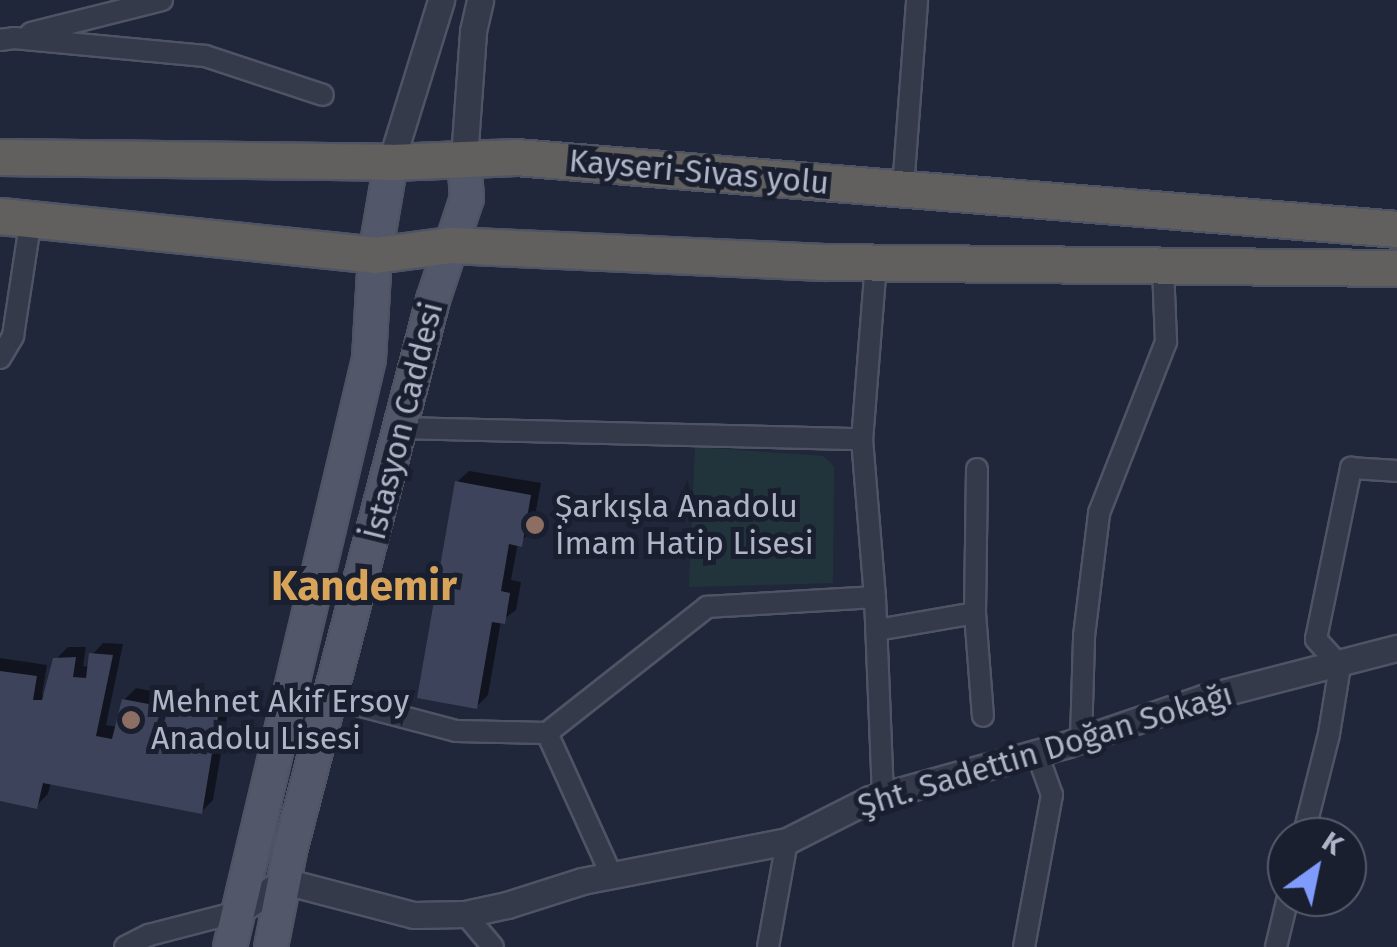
<!DOCTYPE html>
<html>
<head>
<meta charset="utf-8">
<style>
	body { margin:0 }
	#map { position:relative; width:1397px; height:947px; overflow:hidden; background:#20273a; font-family:"Fira Sans",sans-serif }
	div>[style] { position:absolute }
	[style*='--x'] { left:calc(var(--x)*1px); top:calc(var(--y)*1px); width:calc(var(--w)*1px); rotate:calc(var(--a)*1deg) }
	.green>* { inset:0; background:#22343b }
	.shadow>* { inset:0; background:#0007 }
	.building>* { inset:0; background:#3c435a }
	.roads { filter:drop-shadow(2px 0 #4f5465) drop-shadow(-2px 0 #4f5465) drop-shadow(0 2px #4f5465) drop-shadow(0 -2px #4f5465) }
	.minor>* { height:20px; margin:-10px; padding:0 10px; transform-origin:10px; border-radius:10px; background:#343a4a }
	.tertiary>* { height:25px; margin:-12.5px; padding:0 12.5px; transform-origin:12.5px; border-radius:12.5px; background:#343a4a }
	.primary>* { height:32px; margin:-16px; padding:0 16px; transform-origin:16px; border-radius:16px; background:#52586a }
	.trunk>* { height:35px; margin:-17.5px; padding:0 17.5px; transform-origin:17.5px; border-radius:17.5px; background:#61605e }
	.dots>* { width:28px; height:28px; translate:-50% -50%; box-sizing:border-box; border:5px solid #1a1f2f; border-radius:50% }
	span { translate:-50% -50%; white-space:nowrap; text-align:center; line-height:1.15; -webkit-text-stroke:10px #1a1f2f; paint-order:stroke }
	.street-label { font-size:32px; color:#afb4c6 }
	.poi-label { font-size:32px; color:#afb4c6 }
	.left { translate:0 -50%; text-align:left }
	.district-label { font-size:42px; color:#d7a459; font-weight:700 }
	.north { position:absolute; left:1267px; top:817px; width:100px; height:100px; box-sizing:border-box; background:#1a1f2f; border:2px solid #565b6b; border-radius:50%; rotate:33deg; font-size:28px; font-weight:700; line-height:40px; text-align:center; color:#afb4c6 }
	.north::after { content:''; display:block; margin:auto; width:35px; height:45px; background:#7f9bfb; clip-path:polygon(50% 0,100% 100%,50% 72%,0 100%) }
</style>
</head>
<body>
<div id="map">
	<div class="green">
		<i style="clip-path:polygon(695px 447px,823px 456px,834px 466px,833px 583px,689px 587px)"></i>
	</div>
	<div class="shadow">
		<i style="clip-path:polygon(469px 471px,541px 483px,532px 532px,518px 543px,511px 580px,521px 582px,516px 610px,501px 621px,488px 695px,476px 707px,457px 482px)"></i>
		<i style="clip-path:polygon(103px 643px,123px 644px,106px 725px,118px 727px,124px 700px,136px 688px,229px 706px,213px 800px,202px 811px,51px 782px,48px 794px,36px 806px,0 798px,0 658px,47px 665px,42px 695px,45px 696px,56px 659px,68px 647px,86px 647px,83px 666px,90px 667px,92px 655px)"></i>
	</div>
	<div class="building">
		<i style="clip-path:polygon(455px 481px,531px 495px,522px 547px,509px 544px,501px 591px,510px 593px,505px 624px,492px 622px,477px 709px,417px 698px)"></i>
		<i style="clip-path:polygon(89px 653px,113px 655px,96px 736px,112px 739px,122px 699px,218px 717px,202px 814px,43px 783px,37px 809px,0 801px,0 671px,37px 676px,33px 700px,42px 700px,53px 658px,76px 657px,73px 677px,86px 678px)"></i>
	</div>
	<div class="roads">
		<div class="minor">
			<i style="--x:31;--y:33;--w:135;--a:-14.1"></i>
			<i style="--x:0;--y:40;--w:14;--a:-8"></i>
			<i style="--x:14;--y:38;--w:192;--a:5.4"></i>
			<i style="--x:205;--y:56;--w:124;--a:18.3"></i>
			<i style="--x:903;--y:188;--w:189;--a:-85.7"></i>
			<i style="--x:876;--y:263;--w:177;--a:94.5"></i>
			<i style="--x:862;--y:439;--w:159;--a:85.3"></i>
			<i style="--x:875;--y:597;--w:198;--a:87.7"></i>
			<i style="--x:0;--y:358;--w:26;--a:-59"></i>
			<i style="--x:13;--y:336;--w:118;--a:-81.3"></i>
			<i style="--x:401;--y:428;--w:461;--a:1.4"></i>
			<i style="--x:975;--y:613;--w:103;--a:85.6"></i>
			<i style="--x:877;--y:630;--w:99;--a:-9.8"></i>
			<i style="--x:975;--y:613;--w:144;--a:-89.2"></i>
			<i style="--x:331;--y:698;--w:129;--a:14.8"></i>
			<i style="--x:456;--y:731;--w:91;--a:1.3"></i>
			<i style="--x:547;--y:733;--w:204;--a:-38.2"></i>
			<i style="--x:707;--y:607;--w:168;--a:-3.4"></i>
			<i style="--x:547;--y:733;--w:157;--a:65.6"></i>
			<i style="--x:1081;--y:740;--w:104;--a:-88.3"></i>
			<i style="--x:1084;--y:636;--w:124;--a:-83"></i>
			<i style="--x:1099;--y:513;--w:184;--a:-68.6"></i>
			<i style="--x:1166;--y:342;--w:74;--a:-92.3"></i>
			<i style="--x:1303;--y:837;--w:106;--a:-75.8"></i>
			<i style="--x:1329;--y:734;--w:69;--a:-80.8"></i>
			<i style="--x:1340;--y:666;--w:36;--a:-132"></i>
			<i style="--x:1316;--y:639;--w:175;--a:-78.4"></i>
			<i style="--x:1351;--y:468;--w:46;--a:3.7"></i>
			<i style="--x:465;--y:914;--w:43;--a:49.7"></i>
			<i style="--x:125;--y:947;--w:27;--a:-27"></i>
			<i style="--x:149;--y:935;--w:91;--a:-14.6"></i>
			<i style="--x:768;--y:947;--w:108;--a:-79.8"></i>
			<i style="--x:1024;--y:947;--w:155;--a:-79.6"></i>
			<i style="--x:1052;--y:795;--w:45;--a:-109.7"></i>
			<i style="--x:1276;--y:947;--w:51;--a:-76.5"></i>
		</div>
		<div class="tertiary">
			<i style="--x:464;--y:158;--w:127;--a:-85.9"></i>
			<i style="--x:473;--y:31;--w:32;--a:-77"></i>
			<i style="--x:391;--y:162;--w:170;--a:-72.8"></i>
			<i style="--x:237;--y:912;--w:56;--a:-33.4"></i>
			<i style="--x:284;--y:881;--w:134;--a:14.7"></i>
			<i style="--x:414;--y:915;--w:51;--a:-1.1"></i>
			<i style="--x:465;--y:914;--w:43;--a:-12.1"></i>
			<i style="--x:507;--y:905;--w:79;--a:-17.7"></i>
			<i style="--x:582;--y:881;--w:209;--a:-11"></i>
			<i style="--x:787;--y:841;--w:93;--a:-26.8"></i>
			<i style="--x:870;--y:799;--w:205;--a:-15.5"></i>
			<i style="--x:1068;--y:744;--w:143;--a:-18.8"></i>
			<i style="--x:1203;--y:698;--w:200;--a:-14.5"></i>
		</div>
		<div class="primary">
			<i style="--x:230;--y:947;--w:604;--a:-76.7"></i>
			<i style="--x:369;--y:359;--w:104;--a:-86.7"></i>
			<i style="--x:375;--y:255;--w:94;--a:-80.2"></i>
			<i style="--x:271;--y:947;--w:98;--a:-78.8"></i>
			<i style="--x:290;--y:851;--w:569;--a:-75.45"></i>
			<i style="--x:433;--y:300;--w:108;--a:-71.6"></i>
			<i style="--x:467;--y:198;--w:40;--a:-94.3"></i>
		</div>
		<div class="trunk">
			<i style="--x:0;--y:157;--w:391;--a:0.7"></i>
			<i style="--x:391;--y:162;--w:125;--a:-2.3"></i>
			<i style="--x:516;--y:157;--w:884;--a:4.67"></i>
			<i style="--x:0;--y:216;--w:377;--a:5.9"></i>
			<i style="--x:375;--y:255;--w:77;--a:-7.5"></i>
			<i style="--x:451;--y:245;--w:372;--a:2.6"></i>
			<i style="--x:823;--y:262;--w:574;--a:0.6"></i>
		</div>
	</div>
	<div class="dots">
		<i style="left:535px;top:525px;background:#8d6e63"></i>
		<i style="left:131px;top:720px;background:#8d6e63"></i>
	</div>
	<div class="street-label">
		<span style="left:699px;top:172px;rotate:5deg">Kayseri-Sivas yolu</span>
		<span style="left:403px;top:421px;rotate:-76deg">İstasyon Caddesi</span>
		<span style="left:1045px;top:750px;rotate:-17deg">Şht. Sadettin Doğan Sokağı</span>
	</div>
	<div class="poi-label">
		<span class="left" style="left:555px;top:525px">Şarkışla Anadolu<br>İmam Hatip Lisesi</span>
		<span class="left" style="left:151px;top:720px">Mehnet Akif Ersoy<br>Anadolu Lisesi</span>
	</div>
	<div class="district-label">
		<span style="left:364px;top:586px">Kandemir</span>
	</div>
	<div class="north">K</div>
</div>
</body>
</html>
